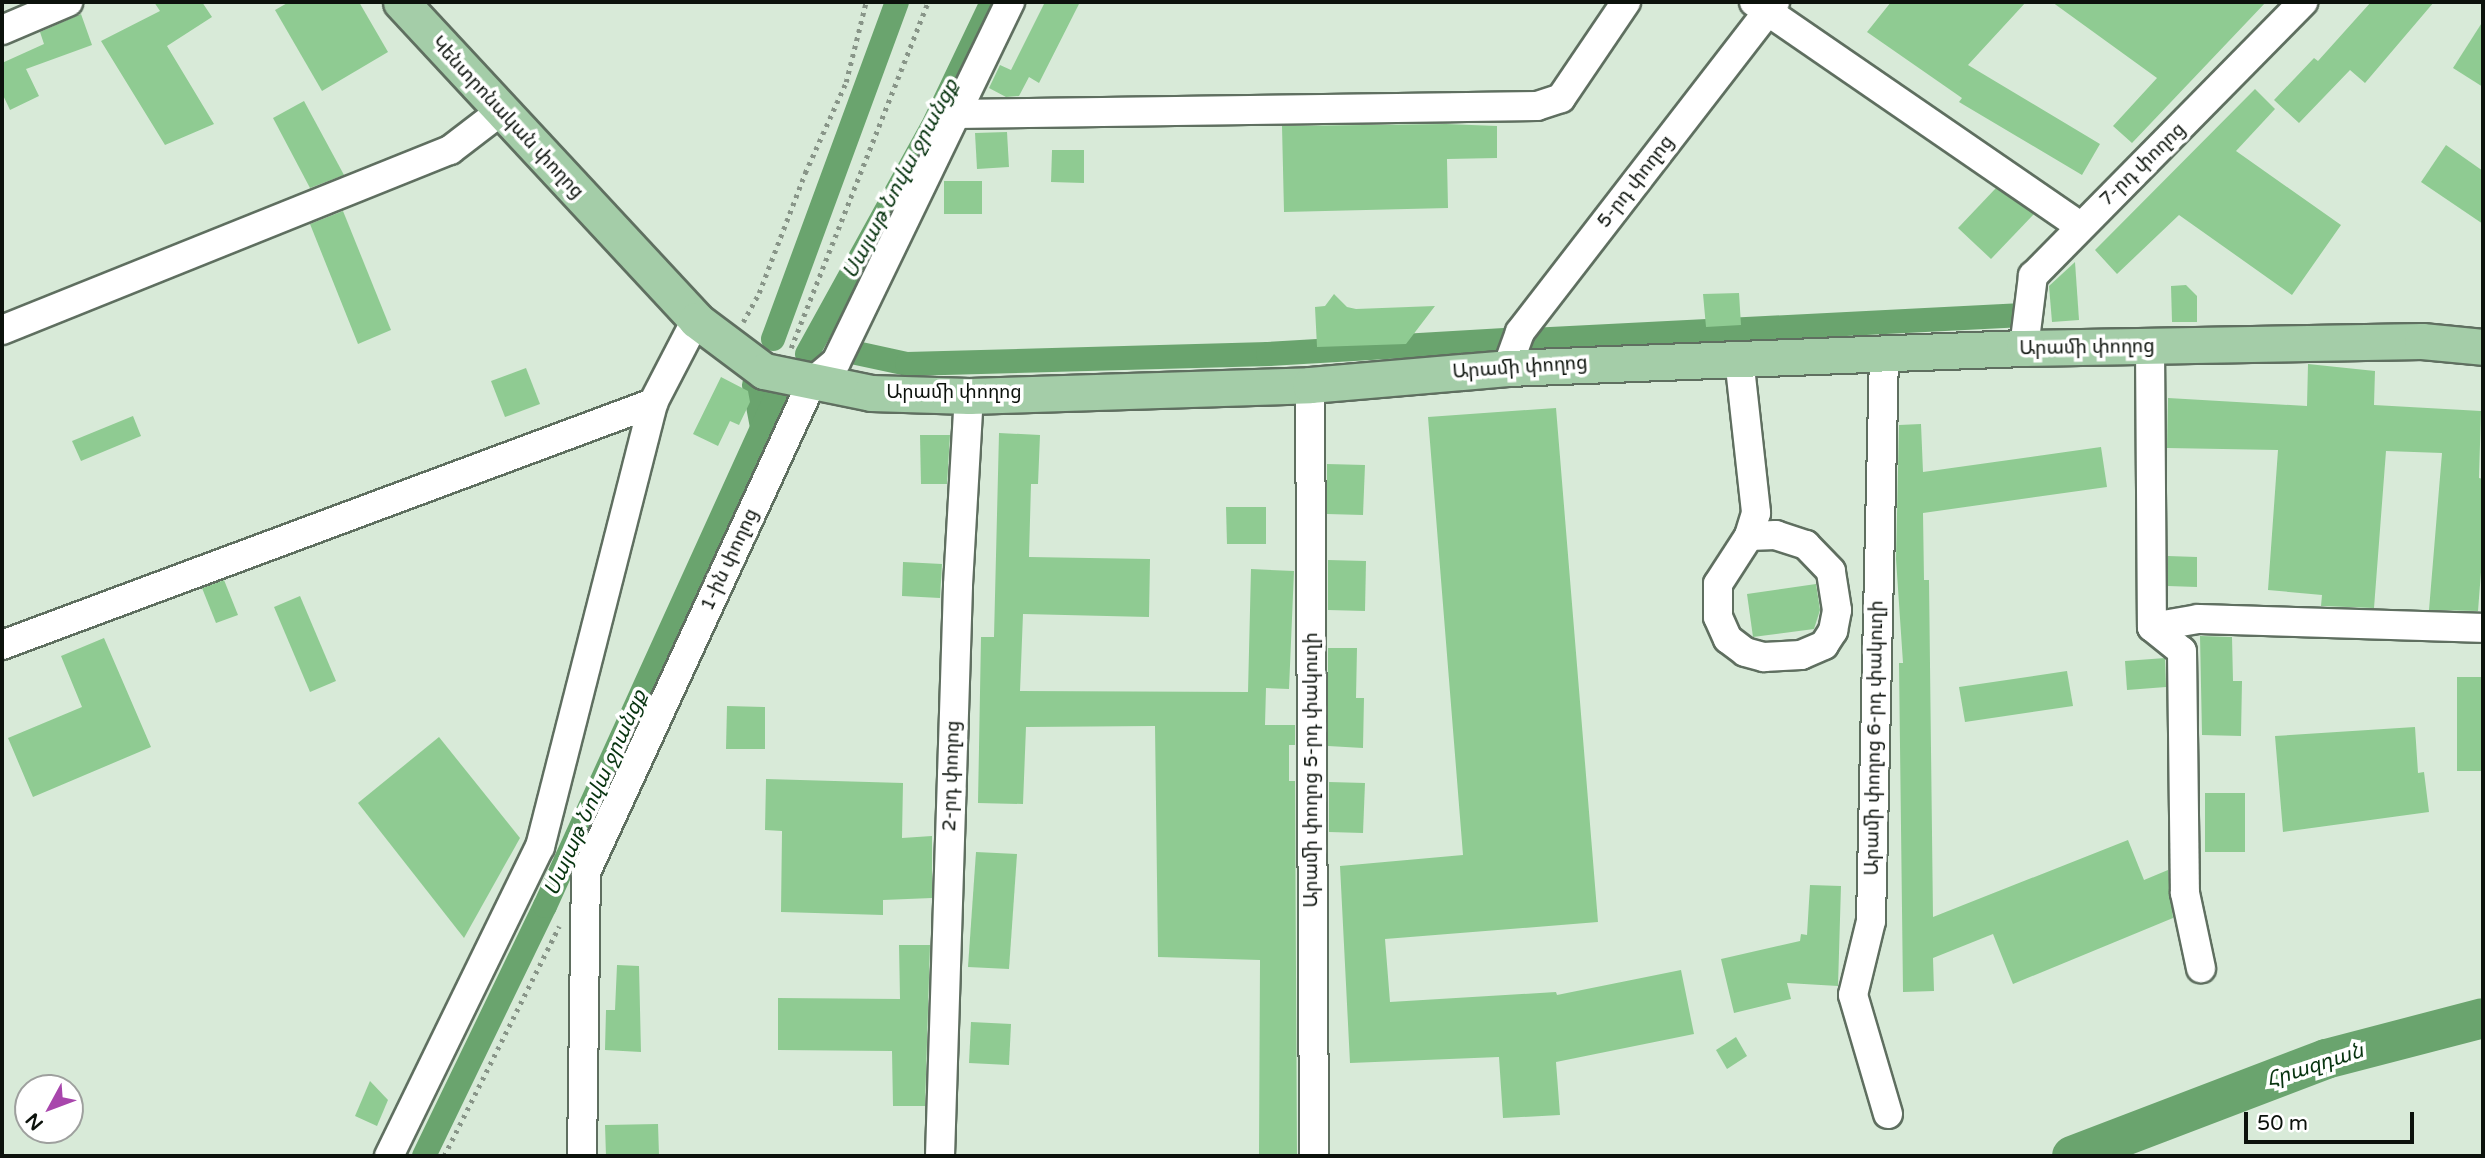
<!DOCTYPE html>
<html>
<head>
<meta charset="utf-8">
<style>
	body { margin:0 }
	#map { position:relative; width:2485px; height:1158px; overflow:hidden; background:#d8ead8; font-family:"Varela Round","Noto Sans Armenian",sans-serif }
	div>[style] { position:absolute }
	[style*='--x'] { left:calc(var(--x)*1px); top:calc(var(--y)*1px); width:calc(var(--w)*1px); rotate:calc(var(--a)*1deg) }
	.canal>* { height:24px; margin:-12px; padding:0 12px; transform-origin:12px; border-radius:12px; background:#6aa46e }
	.river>* { height:40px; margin:-20px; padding:0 20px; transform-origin:20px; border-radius:20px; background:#6aa46e }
	.building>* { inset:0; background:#8fcb92 }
	.path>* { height:4.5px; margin-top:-2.25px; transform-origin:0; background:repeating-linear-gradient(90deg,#889588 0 3.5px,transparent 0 8.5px) }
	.roads { filter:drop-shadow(2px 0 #5f6f60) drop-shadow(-2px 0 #5f6f60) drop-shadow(0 2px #5f6f60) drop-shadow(0 -2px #5f6f60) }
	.minor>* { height:28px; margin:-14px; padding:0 14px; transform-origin:14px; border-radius:14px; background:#fff }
	.major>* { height:35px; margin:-17.5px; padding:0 17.5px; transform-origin:17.5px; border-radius:17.5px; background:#a4cda8 }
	span { translate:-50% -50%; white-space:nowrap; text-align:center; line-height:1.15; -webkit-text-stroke:7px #fff; paint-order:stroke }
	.street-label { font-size:19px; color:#0c120c }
	.water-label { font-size:21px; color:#07330f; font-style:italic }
	.frame { position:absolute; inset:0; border:4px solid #0c120c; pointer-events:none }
	.north { position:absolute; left:14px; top:1074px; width:70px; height:70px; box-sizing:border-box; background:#fff; border:2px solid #9ea09e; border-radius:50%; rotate:229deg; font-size:19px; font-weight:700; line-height:28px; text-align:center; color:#0c120c }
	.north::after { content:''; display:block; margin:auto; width:24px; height:32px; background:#a846ac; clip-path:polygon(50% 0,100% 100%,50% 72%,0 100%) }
	.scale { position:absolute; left:2244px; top:1112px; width:170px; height:32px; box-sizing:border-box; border:4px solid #0c120c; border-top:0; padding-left:9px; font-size:21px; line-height:24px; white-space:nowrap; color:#0c120c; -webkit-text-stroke:5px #fff; paint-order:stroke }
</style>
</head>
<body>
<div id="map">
	<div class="canal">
		<i style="--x:773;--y:339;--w:359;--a:-69.8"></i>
		<i style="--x:1531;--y:340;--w:483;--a:-2.9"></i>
		<i style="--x:847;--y:351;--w:61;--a:12.2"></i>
		<i style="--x:907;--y:364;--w:361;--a:-1.6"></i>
		<i style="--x:1268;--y:354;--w:237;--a:-3.4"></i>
		<i style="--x:807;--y:354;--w:258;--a:-61.1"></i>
		<i style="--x:932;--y:128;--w:140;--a:-64.5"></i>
		<i style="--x:754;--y:385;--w:43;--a:79.2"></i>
		<i style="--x:424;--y:1156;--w:278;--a:-64.2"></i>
		<i style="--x:545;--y:906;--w:561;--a:-65.58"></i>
	</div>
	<div class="river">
		<i style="--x:2072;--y:1156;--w:272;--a:-20.9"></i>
		<i style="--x:2326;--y:1059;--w:162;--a:-14.6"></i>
	</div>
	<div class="building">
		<i style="clip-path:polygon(154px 2px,202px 2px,212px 17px,167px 46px,214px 124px,165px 145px,101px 41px,160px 11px)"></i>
		<i style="clip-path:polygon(289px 2px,359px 2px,388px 52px,322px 91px,275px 10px)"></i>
		<i style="clip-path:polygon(1045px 2px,1080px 2px,1039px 83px,1029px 77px,1019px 96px,1006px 97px,989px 88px,1000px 65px,1011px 70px)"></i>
		<i style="clip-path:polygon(1891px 2px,2026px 2px,1968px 65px,2100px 144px,2082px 175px,1959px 102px,1962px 98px,1867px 32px)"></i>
		<i style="clip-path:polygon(2052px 2px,2266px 2px,2132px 143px,2113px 126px,2157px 78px)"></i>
		<i style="clip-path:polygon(2371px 2px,2434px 2px,2365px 83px,2350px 70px,2299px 123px,2274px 100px,2314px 58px,2318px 61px)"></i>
		<i style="clip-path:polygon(81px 14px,92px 45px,26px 69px,39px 96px,10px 110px,2px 93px,2px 63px,44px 44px,40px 32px)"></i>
		<i style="clip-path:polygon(2483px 21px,2483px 87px,2453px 68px)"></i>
		<i style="clip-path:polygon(2255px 89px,2275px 109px,2236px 151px,2341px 225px,2292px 295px,2179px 215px,2117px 274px,2095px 250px)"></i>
		<i style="clip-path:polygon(304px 101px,344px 175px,310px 188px,273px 118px)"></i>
		<i style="clip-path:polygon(1446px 124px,1497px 126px,1497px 158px,1447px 159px,1448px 208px,1284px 212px,1282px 126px)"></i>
		<i style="clip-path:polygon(1007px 132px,1009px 167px,977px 169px,975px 133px)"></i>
		<i style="clip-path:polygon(2446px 145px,2483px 171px,2483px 224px,2421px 182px)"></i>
		<i style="clip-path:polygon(1052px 150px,1084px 150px,1084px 183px,1051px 182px)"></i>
		<i style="clip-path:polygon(944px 181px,982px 181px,982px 214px,944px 214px)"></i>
		<i style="clip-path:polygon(1996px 188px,2034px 214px,1991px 259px,1958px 228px)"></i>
		<i style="clip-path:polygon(343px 211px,391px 330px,358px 344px,310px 224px)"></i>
		<i style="clip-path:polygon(2075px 262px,2079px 320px,2052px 322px,2049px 286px)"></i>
		<i style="clip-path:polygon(2186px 285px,2197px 296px,2197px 322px,2172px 322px,2171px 286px)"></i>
		<i style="clip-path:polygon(1739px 293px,1741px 325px,1706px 327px,1703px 294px)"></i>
		<i style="clip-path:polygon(1334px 294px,1347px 307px,1356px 309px,1435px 306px,1406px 344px,1317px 347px,1315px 307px,1325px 306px)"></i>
		<i style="clip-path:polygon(2308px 364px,2375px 371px,2374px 405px,2481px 411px,2479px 478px,2483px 479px,2483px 546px,2478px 611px,2429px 610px,2442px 453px,2386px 451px,2374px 608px,2321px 606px,2322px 595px,2268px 590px,2278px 450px,2167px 448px,2168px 398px,2307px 406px)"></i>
		<i style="clip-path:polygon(526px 368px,540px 404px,505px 417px,491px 381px)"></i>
		<i style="clip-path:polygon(721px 377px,748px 391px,750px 402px,739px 425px,730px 421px,718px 446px,693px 434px)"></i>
		<i style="clip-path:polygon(1556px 408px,1598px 922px,1385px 939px,1390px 1002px,1556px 992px,1557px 995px,1681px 970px,1694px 1034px,1556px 1062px,1560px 1115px,1503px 1118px,1499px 1057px,1350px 1063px,1340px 866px,1463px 855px,1428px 417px)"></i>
		<i style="clip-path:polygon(133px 416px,141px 436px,81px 461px,72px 441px)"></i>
		<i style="clip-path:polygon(1921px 424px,1923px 472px,2101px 447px,2107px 487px,1923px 513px,1924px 580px,1929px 580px,1933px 917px,2128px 840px,2144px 880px,2168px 870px,2173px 918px,2013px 984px,1993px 934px,1933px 958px,1934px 991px,1903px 992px,1899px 663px,1903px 663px,1896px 559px,1899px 425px)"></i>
		<i style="clip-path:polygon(999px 433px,1040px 435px,1038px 484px,1031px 484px,1029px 557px,1150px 559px,1149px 617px,1023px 614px,1020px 691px,1248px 692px,1251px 569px,1294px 571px,1289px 689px,1266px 688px,1265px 725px,1295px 725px,1295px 745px,1289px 745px,1289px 781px,1295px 781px,1297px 1156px,1259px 1156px,1260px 960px,1158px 957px,1155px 726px,1026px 727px,1023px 804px,978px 803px,981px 637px,994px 637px)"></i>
		<i style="clip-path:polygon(920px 435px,950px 435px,947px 484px,921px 484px)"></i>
		<i style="clip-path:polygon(1327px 464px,1365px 465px,1363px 515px,1327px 514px)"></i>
		<i style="clip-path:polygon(1226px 507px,1266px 507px,1266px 544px,1227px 544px)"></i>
		<i style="clip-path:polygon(2168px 556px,2197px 557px,2197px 587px,2168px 586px)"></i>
		<i style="clip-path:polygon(1328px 560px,1366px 561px,1365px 611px,1328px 610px)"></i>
		<i style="clip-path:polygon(903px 562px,942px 564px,940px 598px,902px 596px)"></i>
		<i style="clip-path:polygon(224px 580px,238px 615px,216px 623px,202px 588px)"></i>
		<i style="clip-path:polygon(1816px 584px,1820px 610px,1814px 629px,1753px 637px,1747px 594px)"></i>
		<i style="clip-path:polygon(300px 596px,336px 681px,310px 692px,274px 607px)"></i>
		<i style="clip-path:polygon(2200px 636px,2232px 637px,2233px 681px,2242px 681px,2241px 736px,2202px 735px)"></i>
		<i style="clip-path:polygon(104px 638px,151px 747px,33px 797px,8px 738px,82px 707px,61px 656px)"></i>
		<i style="clip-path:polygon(1328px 648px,1357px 648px,1356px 698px,1364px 698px,1363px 748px,1328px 746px)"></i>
		<i style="clip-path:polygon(2165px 658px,2166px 687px,2127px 690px,2125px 661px)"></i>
		<i style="clip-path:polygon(2067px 671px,2073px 706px,1965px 722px,1959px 687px)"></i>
		<i style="clip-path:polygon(2457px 677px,2483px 677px,2483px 771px,2457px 771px)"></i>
		<i style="clip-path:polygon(727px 706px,765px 707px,765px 749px,726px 749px)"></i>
		<i style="clip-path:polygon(2415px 727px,2418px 773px,2424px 772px,2429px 812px,2283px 832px,2275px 736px)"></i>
		<i style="clip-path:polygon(439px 737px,520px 838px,464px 938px,358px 803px)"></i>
		<i style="clip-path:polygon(766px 779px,903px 783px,902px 838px,932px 836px,932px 898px,883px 900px,883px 915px,781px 912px,782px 831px,765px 830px)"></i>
		<i style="clip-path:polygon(1329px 782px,1365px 783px,1363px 833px,1329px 832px)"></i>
		<i style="clip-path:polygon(2205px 793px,2245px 793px,2245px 852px,2205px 852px)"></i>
		<i style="clip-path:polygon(976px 852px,1017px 854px,1009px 969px,968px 967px)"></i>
		<i style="clip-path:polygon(1810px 885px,1841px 886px,1838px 986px,1787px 983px,1791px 999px,1734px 1013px,1721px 959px,1800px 941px,1801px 934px,1807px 935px)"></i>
		<i style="clip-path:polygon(899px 945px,930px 945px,925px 1106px,893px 1106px,892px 1051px,778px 1050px,778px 998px,900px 999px)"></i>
		<i style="clip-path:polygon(617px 965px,639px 966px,641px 1052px,605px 1050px,606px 1010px,615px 1010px)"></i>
		<i style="clip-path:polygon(971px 1022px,1011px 1024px,1009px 1065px,969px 1063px)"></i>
		<i style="clip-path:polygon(1736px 1037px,1747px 1056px,1727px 1069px,1716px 1050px)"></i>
		<i style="clip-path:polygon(370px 1081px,388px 1100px,377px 1126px,355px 1116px)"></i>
		<i style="clip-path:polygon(658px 1124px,659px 1156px,606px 1156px,605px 1125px)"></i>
	</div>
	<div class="path">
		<i style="--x:743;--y:322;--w:33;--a:-61"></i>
		<i style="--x:759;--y:293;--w:129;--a:-69"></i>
		<i style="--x:805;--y:173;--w:100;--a:-65.7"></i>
		<i style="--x:846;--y:82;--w:82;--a:-76"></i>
		<i style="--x:791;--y:348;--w:372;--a:-68.4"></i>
		<i style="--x:444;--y:1156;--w:257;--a:-63.4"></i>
	</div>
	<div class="roads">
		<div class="minor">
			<i style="--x:1754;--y:2;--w:394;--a:34.5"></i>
			<i style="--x:2;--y:30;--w:72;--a:-23"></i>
			<i style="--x:955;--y:114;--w:582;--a:-0.79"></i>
			<i style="--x:1537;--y:106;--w:25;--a:-18"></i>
			<i style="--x:1561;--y:98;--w:116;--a:-55.9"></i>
			<i style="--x:2;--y:330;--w:483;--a:-21.9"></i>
			<i style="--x:450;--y:150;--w:64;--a:-37.4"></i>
			<i style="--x:2150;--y:347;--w:280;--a:89.6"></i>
			<i style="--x:2152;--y:627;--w:38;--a:39"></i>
			<i style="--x:2182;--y:651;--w:242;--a:89.3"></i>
			<i style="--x:2185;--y:893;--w:77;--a:78"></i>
			<i style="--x:2024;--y:348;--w:73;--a:-82.9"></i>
			<i style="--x:2033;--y:276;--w:385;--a:-45.4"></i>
			<i style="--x:1884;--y:355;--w:566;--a:91.32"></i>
			<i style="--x:1871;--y:921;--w:76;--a:103.7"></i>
			<i style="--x:1853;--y:995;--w:124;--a:73.6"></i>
			<i style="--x:1739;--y:358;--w:156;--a:83.7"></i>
			<i style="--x:1756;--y:513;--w:24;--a:107"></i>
			<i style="--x:1749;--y:536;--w:57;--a:122.9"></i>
			<i style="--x:1718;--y:584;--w:33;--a:90"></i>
			<i style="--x:1718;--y:617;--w:24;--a:66"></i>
			<i style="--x:1728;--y:639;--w:21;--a:37"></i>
			<i style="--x:1745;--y:652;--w:20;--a:15"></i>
			<i style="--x:1764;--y:657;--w:37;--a:-3"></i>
			<i style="--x:1801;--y:655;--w:25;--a:-23"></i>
			<i style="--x:1824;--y:645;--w:17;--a:-57"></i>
			<i style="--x:1833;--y:631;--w:21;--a:-79"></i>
			<i style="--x:1837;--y:610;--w:39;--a:-99"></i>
			<i style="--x:1831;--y:571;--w:36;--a:-134"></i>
			<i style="--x:1806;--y:545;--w:32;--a:-162"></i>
			<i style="--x:1776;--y:535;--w:27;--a:178"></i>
			<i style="--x:1507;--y:368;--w:38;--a:-70"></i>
			<i style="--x:1520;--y:332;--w:417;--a:-52.3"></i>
			<i style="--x:1310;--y:385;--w:771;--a:89.7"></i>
			<i style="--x:2152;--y:627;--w:47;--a:-9.9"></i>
			<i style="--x:2198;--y:619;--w:285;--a:1.8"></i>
			<i style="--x:2;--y:645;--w:695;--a:-20.39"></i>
			<i style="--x:653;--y:403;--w:93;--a:-62.6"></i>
			<i style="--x:389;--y:1156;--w:344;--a:-64"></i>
			<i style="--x:540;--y:847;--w:458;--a:-75.7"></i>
			<i style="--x:582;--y:1156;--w:284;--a:-89.2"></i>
			<i style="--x:586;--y:872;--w:540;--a:-65.24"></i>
			<i style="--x:812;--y:382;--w:31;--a:-40"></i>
			<i style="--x:836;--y:362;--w:400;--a:-64.2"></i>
			<i style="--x:940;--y:1156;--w:571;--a:-88.19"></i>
			<i style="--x:958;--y:585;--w:189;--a:-86.7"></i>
		</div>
		<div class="major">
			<i style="--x:401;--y:2;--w:434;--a:47.1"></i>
			<i style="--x:696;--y:320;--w:85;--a:36.9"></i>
			<i style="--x:764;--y:371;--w:109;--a:11.6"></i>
			<i style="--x:871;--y:393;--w:98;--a:1.8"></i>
			<i style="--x:969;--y:396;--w:341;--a:-1.8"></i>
			<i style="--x:1310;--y:385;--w:198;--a:-4.9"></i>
			<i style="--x:1507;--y:368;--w:517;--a:-2.22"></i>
			<i style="--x:2024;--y:348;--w:398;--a:-1"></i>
			<i style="--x:2422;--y:341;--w:61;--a:5.6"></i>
		</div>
	</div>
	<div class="street-label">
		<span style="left:507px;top:118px;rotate:47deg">Կենտրոնական փողոց</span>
		<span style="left:2143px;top:165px;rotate:-44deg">7-րդ փողոց</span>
		<span style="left:1636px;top:182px;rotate:-52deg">5-րդ փողոց</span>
		<span style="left:2087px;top:348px;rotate:-1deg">Արամի փողոց</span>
		<span style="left:1520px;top:368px;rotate:-4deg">Արամի փողոց</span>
		<span style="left:954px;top:393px">Արամի փողոց</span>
		<span style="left:730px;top:560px;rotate:-65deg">1-ին փողոց</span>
		<span style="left:1875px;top:738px;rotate:-89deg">Արամի փողոց 6-րդ փակուղի</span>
		<span style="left:1312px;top:770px;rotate:-90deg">Արամի փողոց 5-րդ փակուղի</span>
		<span style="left:952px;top:776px;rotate:-88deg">2-րդ փողոց</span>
	</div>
	<div class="water-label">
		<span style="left:901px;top:179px;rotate:-62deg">Սայաթ Նովա ջրանցք</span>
		<span style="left:596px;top:793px;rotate:-66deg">Սայաթ Նովա ջրանցք</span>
		<span style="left:2315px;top:1066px;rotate:-18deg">Հրազդան</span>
	</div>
	<div class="frame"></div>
	<div class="north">N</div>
	<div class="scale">50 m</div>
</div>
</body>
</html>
